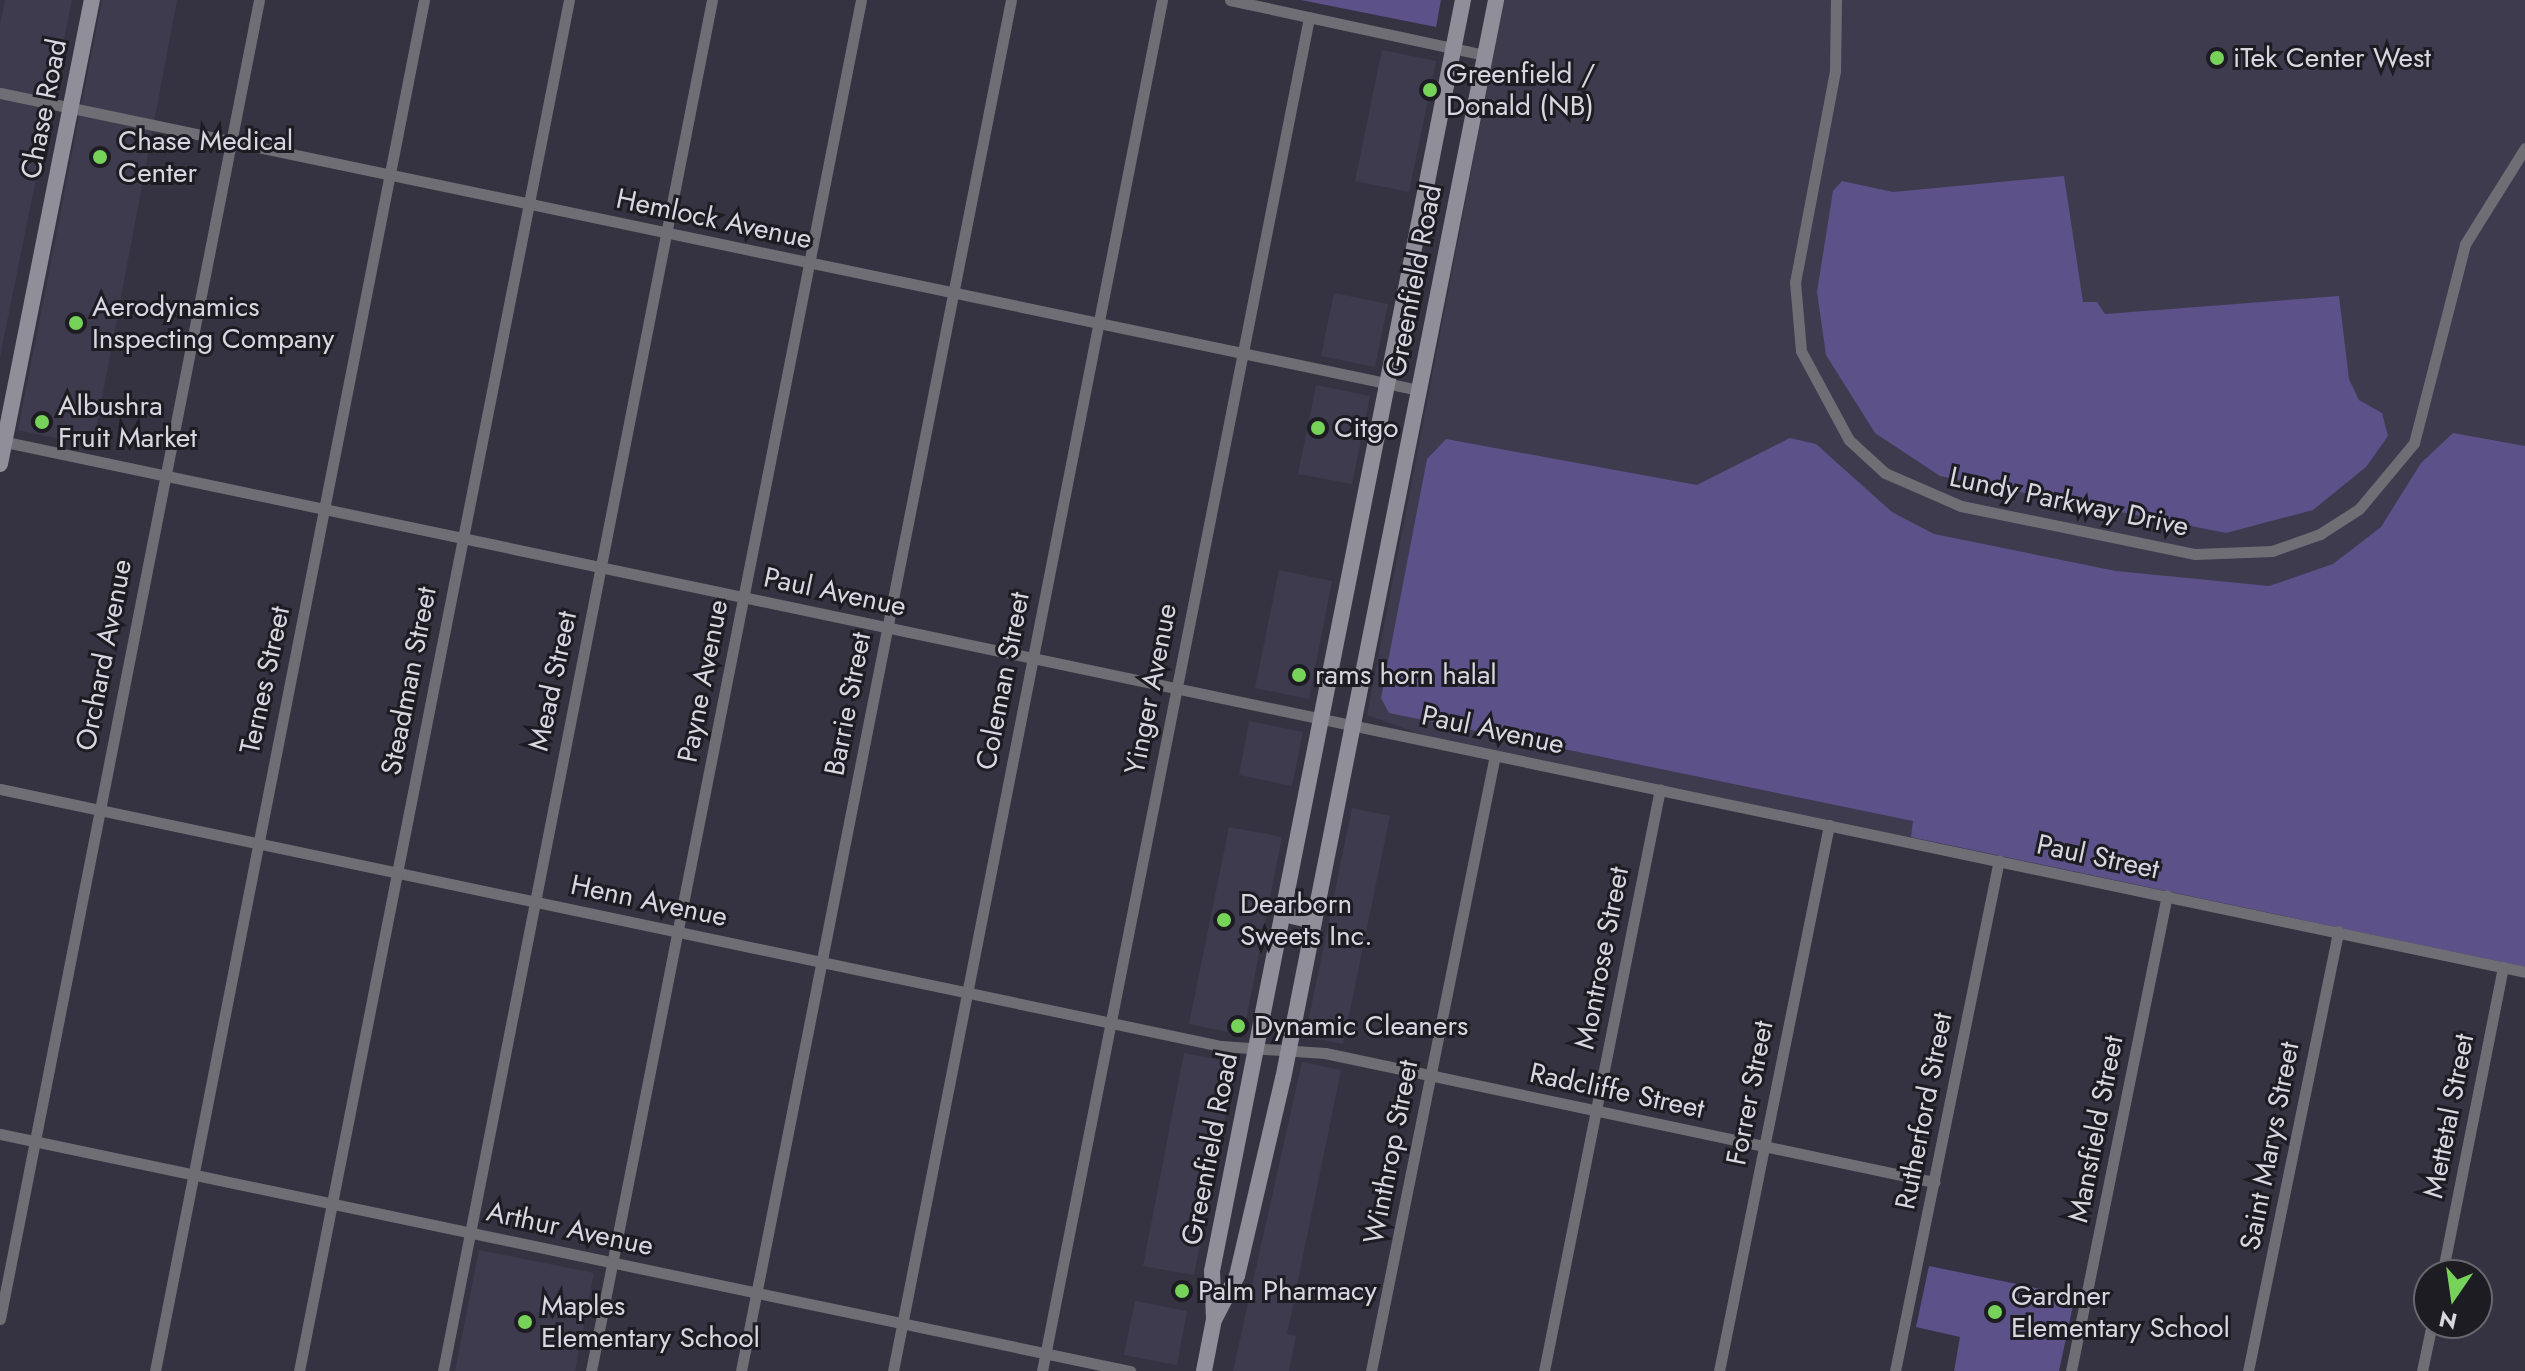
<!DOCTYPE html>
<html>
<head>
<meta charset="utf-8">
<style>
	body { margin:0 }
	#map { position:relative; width:2525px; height:1371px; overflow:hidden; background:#353341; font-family:Jost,sans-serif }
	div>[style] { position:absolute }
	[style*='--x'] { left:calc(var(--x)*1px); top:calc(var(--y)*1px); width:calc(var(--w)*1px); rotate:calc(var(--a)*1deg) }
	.built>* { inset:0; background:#3e3b4f }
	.green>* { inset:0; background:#5d518a }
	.street>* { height:11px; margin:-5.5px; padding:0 5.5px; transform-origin:5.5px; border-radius:5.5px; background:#6f6e75 }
	.secondary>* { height:16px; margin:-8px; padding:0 8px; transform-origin:8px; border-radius:8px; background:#8f8e99 }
	.dots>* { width:22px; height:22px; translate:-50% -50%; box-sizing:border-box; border:4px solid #1d1c22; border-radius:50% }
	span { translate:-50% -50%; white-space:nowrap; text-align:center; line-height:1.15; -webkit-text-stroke:6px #1d1c22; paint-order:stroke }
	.poi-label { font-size:28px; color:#d8d7e0 }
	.left { translate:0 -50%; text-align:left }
	.street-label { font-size:28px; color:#d8d7e0 }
	.north { position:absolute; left:2413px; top:1259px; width:80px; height:80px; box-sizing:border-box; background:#1d1c22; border:2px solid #68676e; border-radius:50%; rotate:193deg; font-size:22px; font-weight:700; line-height:32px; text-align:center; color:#d8d7e0 }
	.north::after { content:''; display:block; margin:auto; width:28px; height:36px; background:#77d259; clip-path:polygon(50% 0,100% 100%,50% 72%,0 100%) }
</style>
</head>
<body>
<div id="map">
	<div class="built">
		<i style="clip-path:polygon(5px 0,72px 0,0 357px,0 24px)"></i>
		<i style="clip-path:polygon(102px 0,177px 0,93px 446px,18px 430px)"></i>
		<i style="clip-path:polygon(1504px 0,2525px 0,2525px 967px,1420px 734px,1367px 715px)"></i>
		<i style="clip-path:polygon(1382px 50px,1436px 61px,1409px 192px,1355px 181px)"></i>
		<i style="clip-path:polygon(1334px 293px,1388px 304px,1375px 367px,1321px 356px)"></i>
		<i style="clip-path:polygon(1316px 385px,1370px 396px,1352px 484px,1298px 474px)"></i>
		<i style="clip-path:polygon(1279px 570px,1332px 581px,1309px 699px,1255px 688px)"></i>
		<i style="clip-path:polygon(1249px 721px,1303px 732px,1292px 786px,1239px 775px)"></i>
		<i style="clip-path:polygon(1352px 808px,1390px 816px,1343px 1044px,1305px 1037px)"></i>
		<i style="clip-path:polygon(1229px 827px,1282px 837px,1243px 1035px,1189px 1024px)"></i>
		<i style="clip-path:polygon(1184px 1053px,1236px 1063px,1194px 1275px,1143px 1266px)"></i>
		<i style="clip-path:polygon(1302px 1062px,1341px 1070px,1287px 1334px,1296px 1336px,1289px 1371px,1233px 1371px)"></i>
		<i style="clip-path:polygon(479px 1250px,594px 1273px,575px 1371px,455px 1371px)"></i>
		<i style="clip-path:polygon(1135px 1301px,1187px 1311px,1177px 1365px,1124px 1355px)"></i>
	</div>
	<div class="green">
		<i style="clip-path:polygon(1301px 0,1441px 0,1436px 27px)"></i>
		<i style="clip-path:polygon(2064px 176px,2083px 302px,2097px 302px,2105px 314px,2339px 296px,2349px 379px,2359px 400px,2382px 413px,2388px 436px,2366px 467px,2313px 510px,2226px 533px,1940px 476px,1875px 433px,1826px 355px,1817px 292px,1833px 191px,1842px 181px,1893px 192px)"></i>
		<i style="clip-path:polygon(2453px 433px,2525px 446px,2525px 967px,1911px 837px,1913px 821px,1389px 713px,1381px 698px,1427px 459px,1446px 439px,1697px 485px,1790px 438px,1816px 444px,1892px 512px,1934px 534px,2116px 571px,2269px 586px,2333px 564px,2381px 527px,2421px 463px)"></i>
		<i style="clip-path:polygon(1929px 1266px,2075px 1296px,2059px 1371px,1954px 1371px,1960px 1337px,1916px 1327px)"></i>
	</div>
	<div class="street">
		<i style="--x:1230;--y:0;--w:261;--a:12.2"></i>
		<i style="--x:1836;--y:0;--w:71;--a:90.8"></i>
		<i style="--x:1835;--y:71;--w:215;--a:100.7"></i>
		<i style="--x:1795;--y:282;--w:69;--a:85"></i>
		<i style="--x:1801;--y:351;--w:101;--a:61.7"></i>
		<i style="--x:1849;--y:440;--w:49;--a:42.5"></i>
		<i style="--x:1885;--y:473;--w:83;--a:23.5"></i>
		<i style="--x:1961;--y:506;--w:239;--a:11.6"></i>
		<i style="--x:2195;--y:554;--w:77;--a:-2.2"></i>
		<i style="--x:2272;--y:551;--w:51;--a:-19.5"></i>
		<i style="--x:2320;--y:534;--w:46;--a:-32.7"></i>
		<i style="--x:2359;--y:509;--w:86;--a:-50.2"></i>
		<i style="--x:2414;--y:443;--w:205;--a:-75.6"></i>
		<i style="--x:2465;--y:244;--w:113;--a:-58"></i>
		<i style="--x:0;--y:93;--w:1450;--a:11.82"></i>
		<i style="--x:1;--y:441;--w:2579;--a:11.88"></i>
		<i style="--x:0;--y:789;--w:1248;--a:11.89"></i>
		<i style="--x:1221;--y:1046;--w:104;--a:3.9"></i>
		<i style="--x:1325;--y:1053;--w:623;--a:11.96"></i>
		<i style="--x:0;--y:1134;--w:1155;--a:11.85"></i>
		<i style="--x:2442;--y:1275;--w:314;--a:-78.8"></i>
		<i style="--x:0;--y:1319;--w:1344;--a:-78.89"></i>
		<i style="--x:155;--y:1371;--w:1397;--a:-78.9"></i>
		<i style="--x:299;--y:1371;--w:1397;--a:-78.86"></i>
		<i style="--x:443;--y:1371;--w:1397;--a:-78.9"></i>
		<i style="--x:591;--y:1371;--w:1397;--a:-78.86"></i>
		<i style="--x:741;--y:1371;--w:1397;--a:-78.86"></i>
		<i style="--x:893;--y:1371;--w:1397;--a:-78.9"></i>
		<i style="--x:1042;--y:1371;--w:1380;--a:-78.84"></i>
		<i style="--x:1371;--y:1371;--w:628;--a:-78.62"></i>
		<i style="--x:1544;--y:1371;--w:593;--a:-78.73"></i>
		<i style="--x:1719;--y:1371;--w:557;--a:-78.61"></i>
		<i style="--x:1895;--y:1371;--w:521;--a:-78.5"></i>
		<i style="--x:2071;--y:1371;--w:485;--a:-78.6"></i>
		<i style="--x:2248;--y:1371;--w:449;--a:-78.4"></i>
		<i style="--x:2422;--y:1371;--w:49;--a:-78.2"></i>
	</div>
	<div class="secondary">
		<i style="--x:0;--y:464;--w:473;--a:-78.8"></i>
		<i style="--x:1283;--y:914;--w:32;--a:13"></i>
		<i style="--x:1215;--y:1318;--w:47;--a:-62.4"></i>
		<i style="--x:1237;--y:1276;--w:202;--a:-76.9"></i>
		<i style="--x:1283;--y:1079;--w:1100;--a:-78.83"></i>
		<i style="--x:1204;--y:1371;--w:53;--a:-79.1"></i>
		<i style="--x:1214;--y:1319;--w:48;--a:-92.4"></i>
		<i style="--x:1212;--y:1271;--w:1296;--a:-78.83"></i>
	</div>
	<div class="dots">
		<i style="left:2217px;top:58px;background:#77d259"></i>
		<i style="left:1430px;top:90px;background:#77d259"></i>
		<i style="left:100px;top:157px;background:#77d259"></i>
		<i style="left:76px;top:323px;background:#77d259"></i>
		<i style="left:42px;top:422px;background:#77d259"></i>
		<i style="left:1318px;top:428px;background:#77d259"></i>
		<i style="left:1299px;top:675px;background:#77d259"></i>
		<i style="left:1224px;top:920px;background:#77d259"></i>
		<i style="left:1238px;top:1026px;background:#77d259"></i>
		<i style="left:1182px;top:1291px;background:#77d259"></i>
		<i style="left:1995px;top:1312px;background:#77d259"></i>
		<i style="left:525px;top:1322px;background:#77d259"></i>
	</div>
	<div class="poi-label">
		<span class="left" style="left:2233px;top:58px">iTek Center West</span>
		<span class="left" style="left:1446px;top:90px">Greenfield /<br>Donald (NB)</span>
		<span class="left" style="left:118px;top:157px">Chase Medical<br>Center</span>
		<span class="left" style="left:92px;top:323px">Aerodynamics<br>Inspecting Company</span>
		<span class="left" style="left:58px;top:422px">Albushra<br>Fruit Market</span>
		<span class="left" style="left:1334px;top:428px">Citgo</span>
		<span class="left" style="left:1315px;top:675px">rams horn halal</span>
		<span class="left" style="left:1240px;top:920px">Dearborn<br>Sweets Inc.</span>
		<span class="left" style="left:1254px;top:1026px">Dynamic Cleaners</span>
		<span class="left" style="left:1198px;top:1291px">Palm Pharmacy</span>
		<span class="left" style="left:2011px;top:1312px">Gardner<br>Elementary School</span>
		<span class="left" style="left:541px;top:1322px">Maples<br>Elementary School</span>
	</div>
	<div class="street-label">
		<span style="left:44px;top:109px;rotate:-79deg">Chase Road</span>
		<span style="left:714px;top:219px;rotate:12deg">Hemlock Avenue</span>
		<span style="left:1414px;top:281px;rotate:-79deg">Greenfield Road</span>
		<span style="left:2069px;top:502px;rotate:12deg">Lundy Parkway Drive</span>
		<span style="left:835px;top:592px;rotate:12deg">Paul Avenue</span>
		<span style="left:104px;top:655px;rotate:-79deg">Orchard Avenue</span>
		<span style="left:265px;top:680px;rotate:-78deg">Ternes Street</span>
		<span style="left:409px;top:681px;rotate:-79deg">Steadman Street</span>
		<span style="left:553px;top:681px;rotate:-78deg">Mead Street</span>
		<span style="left:703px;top:681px;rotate:-79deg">Payne Avenue</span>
		<span style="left:1003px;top:681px;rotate:-79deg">Coleman Street</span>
		<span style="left:1151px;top:689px;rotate:-79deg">Yinger Avenue</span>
		<span style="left:848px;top:704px;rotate:-79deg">Barrie Street</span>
		<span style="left:1493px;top:730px;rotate:12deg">Paul Avenue</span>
		<span style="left:2098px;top:857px;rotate:12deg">Paul Street</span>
		<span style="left:649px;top:901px;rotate:12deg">Henn Avenue</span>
		<span style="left:1602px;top:958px;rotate:-79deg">Montrose Street</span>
		<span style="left:1617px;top:1091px;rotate:12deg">Radcliffe Street</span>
		<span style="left:1750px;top:1093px;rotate:-79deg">Forrer Street</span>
		<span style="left:1924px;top:1111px;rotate:-79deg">Rutherford Street</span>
		<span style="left:2449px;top:1116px;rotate:-79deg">Mettetal Street</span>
		<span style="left:2096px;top:1129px;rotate:-79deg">Mansfield Street</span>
		<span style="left:2270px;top:1146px;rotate:-79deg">Saint Marys Street</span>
		<span style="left:1210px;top:1149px;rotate:-79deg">Greenfield Road</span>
		<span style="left:1391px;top:1152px;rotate:-79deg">Winthrop Street</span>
		<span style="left:570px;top:1229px;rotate:12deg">Arthur Avenue</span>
	</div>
	<div class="north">N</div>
</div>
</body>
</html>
